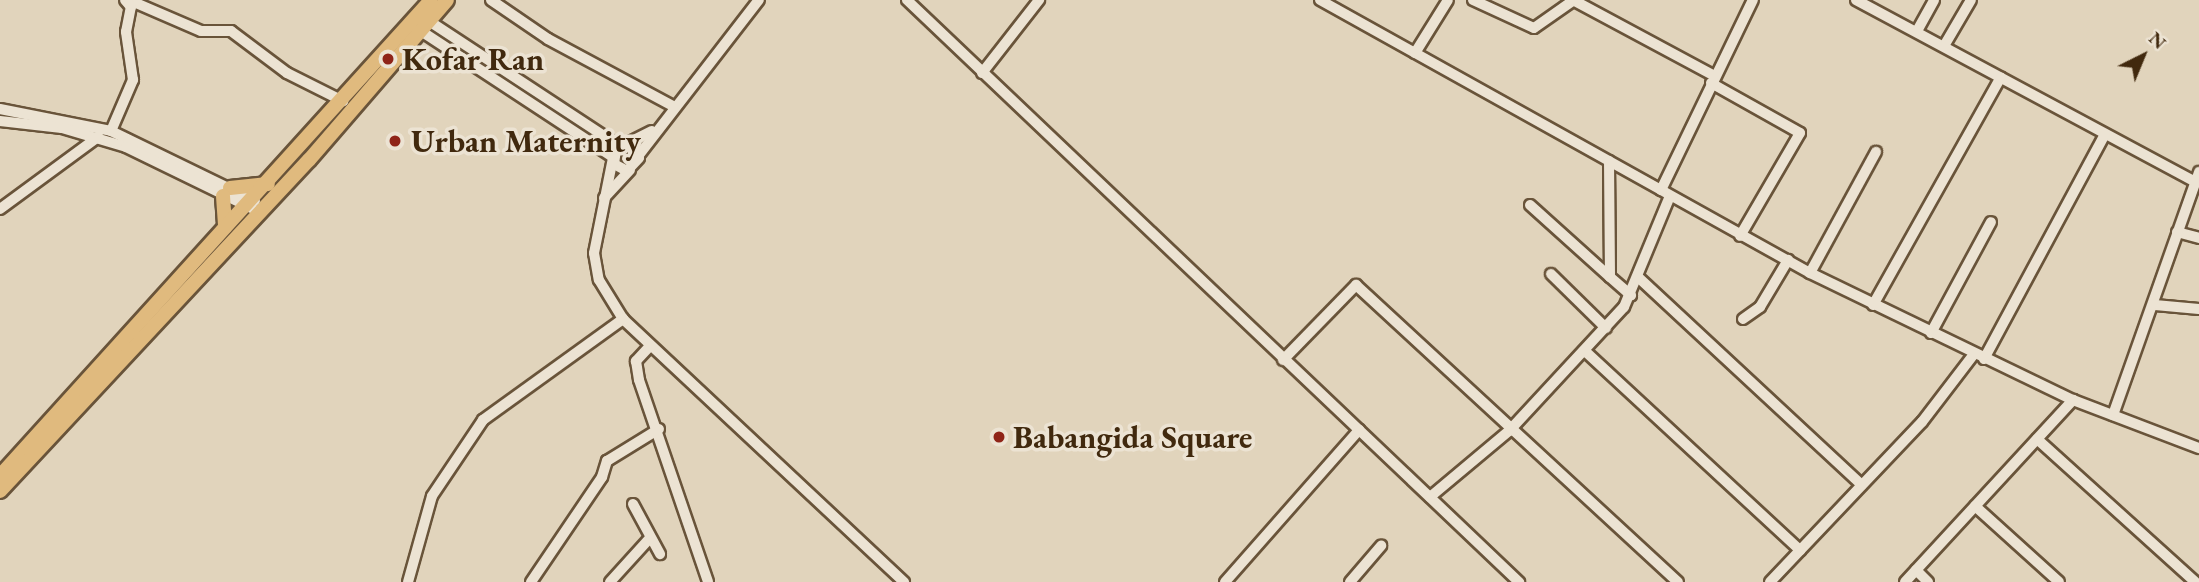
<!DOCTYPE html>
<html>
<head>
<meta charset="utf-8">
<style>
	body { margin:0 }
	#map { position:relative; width:2199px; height:582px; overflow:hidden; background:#e1d4bc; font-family:"EB Garamond",serif }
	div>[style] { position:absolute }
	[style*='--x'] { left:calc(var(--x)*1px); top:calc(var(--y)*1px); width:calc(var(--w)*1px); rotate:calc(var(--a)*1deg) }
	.roads { filter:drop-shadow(2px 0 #69543a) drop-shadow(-2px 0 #69543a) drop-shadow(0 2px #69543a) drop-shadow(0 -2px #69543a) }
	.minor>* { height:10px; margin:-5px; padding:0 5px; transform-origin:5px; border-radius:5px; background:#ece3d3 }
	.major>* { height:14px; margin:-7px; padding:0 7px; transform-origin:7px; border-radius:7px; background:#e0ba7e }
	.dots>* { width:19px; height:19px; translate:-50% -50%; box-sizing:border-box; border:4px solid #ece3d3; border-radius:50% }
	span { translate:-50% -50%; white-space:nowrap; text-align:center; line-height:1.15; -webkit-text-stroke:7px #ece3d3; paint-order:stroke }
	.poi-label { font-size:32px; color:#41290e; font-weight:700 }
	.left { translate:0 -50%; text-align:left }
	.north { position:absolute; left:2108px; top:21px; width:70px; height:70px; -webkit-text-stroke:5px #ece3d3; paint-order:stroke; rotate:43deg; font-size:19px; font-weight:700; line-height:28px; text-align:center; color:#41290e }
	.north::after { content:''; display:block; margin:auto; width:24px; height:32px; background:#41290e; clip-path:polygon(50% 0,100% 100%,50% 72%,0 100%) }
</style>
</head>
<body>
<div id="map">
	<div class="roads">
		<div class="minor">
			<i style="--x:129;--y:0;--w:78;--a:23.3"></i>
			<i style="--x:201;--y:31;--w:30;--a:0"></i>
			<i style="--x:231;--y:31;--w:70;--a:36.9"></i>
			<i style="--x:287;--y:73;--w:63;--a:26.6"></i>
			<i style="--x:491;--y:0;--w:69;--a:34.4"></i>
			<i style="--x:548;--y:39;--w:142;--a:28.2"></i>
			<i style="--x:907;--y:0;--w:845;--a:43.56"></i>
			<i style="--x:1320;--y:0;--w:561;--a:29.12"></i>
			<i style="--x:1810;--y:273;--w:292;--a:25.8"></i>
			<i style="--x:2073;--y:400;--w:135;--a:20.9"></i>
			<i style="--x:1473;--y:0;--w:67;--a:24.7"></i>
			<i style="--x:1534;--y:28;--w:49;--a:-35"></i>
			<i style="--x:1573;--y:0;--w:161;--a:28.2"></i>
			<i style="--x:1856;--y:0;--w:385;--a:28.2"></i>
			<i style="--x:429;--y:21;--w:227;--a:33.3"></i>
			<i style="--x:421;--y:31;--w:230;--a:33.3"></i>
			<i style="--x:1917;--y:31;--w:35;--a:-61"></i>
			<i style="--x:1944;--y:46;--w:53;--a:-59.6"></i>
			<i style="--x:1415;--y:53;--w:62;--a:-58.1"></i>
			<i style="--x:982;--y:73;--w:93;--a:-52"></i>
			<i style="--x:1711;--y:83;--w:102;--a:29.3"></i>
			<i style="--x:1800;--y:133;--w:119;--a:120.2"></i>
			<i style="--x:0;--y:109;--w:113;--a:11.2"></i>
			<i style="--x:111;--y:131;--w:160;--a:25.9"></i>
			<i style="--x:0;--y:121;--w:62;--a:6.4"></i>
			<i style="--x:62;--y:128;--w:67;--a:16.5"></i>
			<i style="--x:126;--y:147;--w:148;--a:26"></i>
			<i style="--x:111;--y:131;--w:56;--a:-66.7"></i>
			<i style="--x:133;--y:80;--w:49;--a:-98.3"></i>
			<i style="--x:126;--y:32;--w:25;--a:-79"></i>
			<i style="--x:131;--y:7;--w:9;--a:-131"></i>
			<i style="--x:627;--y:144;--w:18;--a:49"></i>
			<i style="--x:639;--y:158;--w:18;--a:133"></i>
			<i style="--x:627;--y:171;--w:15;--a:-152"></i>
			<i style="--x:614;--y:164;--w:15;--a:-82"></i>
			<i style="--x:616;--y:149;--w:40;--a:-26.6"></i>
			<i style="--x:639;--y:155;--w:196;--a:-52.3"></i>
			<i style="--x:613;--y:158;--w:97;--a:101.3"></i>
			<i style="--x:594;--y:253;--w:27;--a:80"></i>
			<i style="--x:599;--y:280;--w:46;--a:58.4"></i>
			<i style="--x:623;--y:319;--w:385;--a:43.1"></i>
			<i style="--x:1609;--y:161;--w:116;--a:89.5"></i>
			<i style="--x:1610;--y:277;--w:28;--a:41"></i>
			<i style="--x:1661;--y:190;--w:211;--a:-64.2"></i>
			<i style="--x:604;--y:198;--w:38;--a:-47"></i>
			<i style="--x:1530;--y:205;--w:108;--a:42"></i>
			<i style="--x:0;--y:209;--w:122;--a:-36.3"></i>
			<i style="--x:2177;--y:232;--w:23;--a:15"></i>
			<i style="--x:1810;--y:273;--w:138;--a:-61.4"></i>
			<i style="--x:1551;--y:274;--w:77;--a:44.5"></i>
			<i style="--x:1639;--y:278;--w:304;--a:42.9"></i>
			<i style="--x:1873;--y:305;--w:261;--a:-60.7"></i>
			<i style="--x:2155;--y:305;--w:44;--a:5.2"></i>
			<i style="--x:1743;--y:319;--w:21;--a:-35"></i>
			<i style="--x:1760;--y:307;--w:55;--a:-59.2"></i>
			<i style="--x:1931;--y:333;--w:126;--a:-61.6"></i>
			<i style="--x:650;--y:346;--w:21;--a:133"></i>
			<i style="--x:636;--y:361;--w:19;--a:81"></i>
			<i style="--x:639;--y:380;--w:213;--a:71.1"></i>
			<i style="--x:1586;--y:352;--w:292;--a:42.8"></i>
			<i style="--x:1984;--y:359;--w:255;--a:-61.7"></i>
			<i style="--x:1283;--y:360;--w:105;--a:-45.8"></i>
			<i style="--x:1356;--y:285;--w:438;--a:42.7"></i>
			<i style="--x:2113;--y:415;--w:258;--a:-70.5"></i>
			<i style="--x:2037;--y:439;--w:213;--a:42.1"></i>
			<i style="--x:1430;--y:497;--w:103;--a:-39.9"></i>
			<i style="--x:1509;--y:431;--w:169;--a:-47.2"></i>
			<i style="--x:1624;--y:307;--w:120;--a:-67.5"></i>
			<i style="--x:633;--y:504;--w:57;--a:61.6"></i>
			<i style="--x:1975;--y:506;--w:113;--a:42.1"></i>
			<i style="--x:1916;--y:570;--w:17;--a:45"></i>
			<i style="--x:408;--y:582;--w:89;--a:-74.4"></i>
			<i style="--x:432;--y:496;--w:92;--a:-56.1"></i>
			<i style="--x:483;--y:420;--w:173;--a:-35.8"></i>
			<i style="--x:531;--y:582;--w:127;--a:-55.9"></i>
			<i style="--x:602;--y:477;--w:17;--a:-73"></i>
			<i style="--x:607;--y:461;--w:61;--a:-31.6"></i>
			<i style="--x:610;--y:582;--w:58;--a:-47.8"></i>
			<i style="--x:1225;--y:582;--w:203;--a:-48.6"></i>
			<i style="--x:1350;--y:582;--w:48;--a:-49.3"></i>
			<i style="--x:1770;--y:582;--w:221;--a:-46.5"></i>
			<i style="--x:1922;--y:422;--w:86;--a:-52.6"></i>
			<i style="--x:1905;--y:582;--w:248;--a:-47.3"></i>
		</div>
		<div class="major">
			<i style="--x:230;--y:188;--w:38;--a:-6"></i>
			<i style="--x:223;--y:196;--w:31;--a:86"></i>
			<i style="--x:0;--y:476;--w:642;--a:-47.84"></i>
			<i style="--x:0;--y:491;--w:453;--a:-47"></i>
			<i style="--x:309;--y:160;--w:211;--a:-49.2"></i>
		</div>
	</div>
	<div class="dots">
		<i style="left:388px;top:59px;background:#8f2418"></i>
		<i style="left:395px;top:141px;background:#8f2418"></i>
		<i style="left:999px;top:437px;background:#8f2418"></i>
	</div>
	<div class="poi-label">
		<span class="left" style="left:402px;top:59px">Kofar Ran</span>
		<span class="left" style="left:411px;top:141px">Urban Maternity</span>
		<span class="left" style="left:1013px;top:437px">Babangida Square</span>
	</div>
	<div class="north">N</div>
</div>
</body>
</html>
